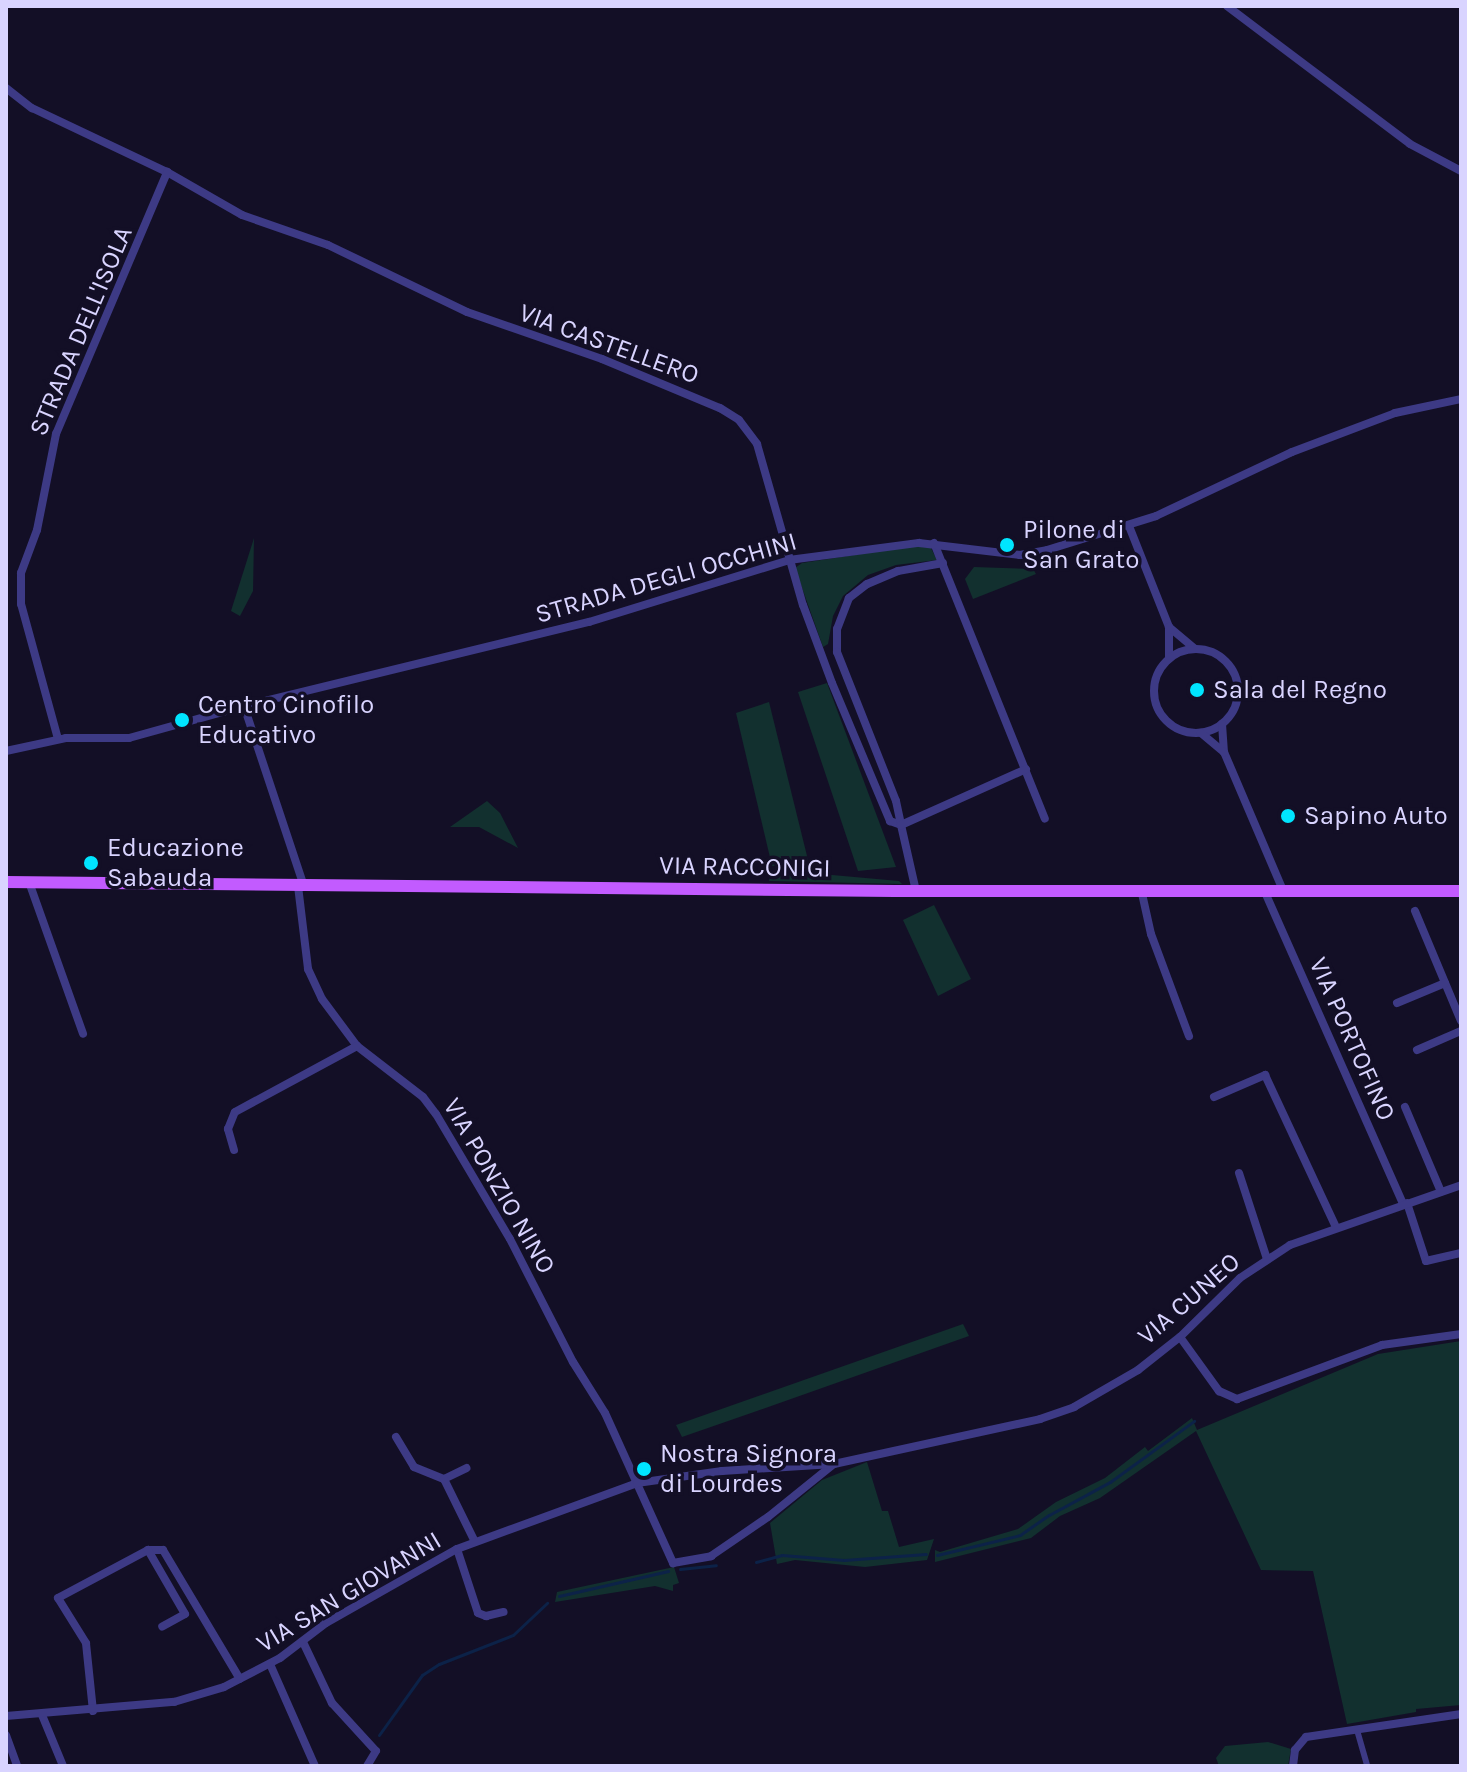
<!DOCTYPE html>
<html>
<head>
<meta charset="utf-8">
<style>
	body { margin:0 }
	#map { position:relative; width:1467px; height:1772px; overflow:hidden; background:#130f26; font-family:Karla,sans-serif }
	div>[style] { position:absolute }
	[style*='--x'] { left:calc(var(--x)*1px); top:calc(var(--y)*1px); width:calc(var(--w)*1px); rotate:calc(var(--a)*1deg) }
	.green>* { inset:0; background:#12302f }
	.stream>* { height:3px; margin:-1.5px; padding:0 1.5px; transform-origin:1.5px; border-radius:1.5px; background:#0c2248 }
	.pedestrian>* { height:6px; margin:-3px; padding:0 3px; transform-origin:3px; border-radius:3px; background:#3d3a85 }
	.minor>* { height:8px; margin:-4px; padding:0 4px; transform-origin:4px; border-radius:4px; background:#3d3a85 }
	.minor>.ring { margin:-4px; padding:0; box-sizing:content-box; background:none; border:8px solid #3d3a85; border-radius:50% }
	.primary>* { height:12px; margin:-6px; padding:0 6px; transform-origin:6px; border-radius:6px; background:#c25bff }
	.dots>* { width:22px; height:22px; translate:-50% -50%; box-sizing:border-box; border:4px solid #130f26; border-radius:50% }
	span { translate:-50% -50%; white-space:nowrap; text-align:center; line-height:1.15; -webkit-text-stroke:7px #130f26; paint-order:stroke }
	.street-label { font-size:26px; color:#d9d4ff }
	.poi-label { font-size:26px; color:#d9d4ff }
	.left { translate:0 -50%; text-align:left }
	.frame { position:absolute; inset:0; border:8px solid #d9d4ff; pointer-events:none }
</style>
</head>
<body>
<div id="map">
	<div class="green">
		<i style="clip-path:polygon(254px 538px,253px 591px,240px 616px,231px 611px)"></i>
		<i style="clip-path:polygon(913px 546px,931px 548px,937px 560px,896px 565px,868px 575px,843px 596px,833px 616px,828px 644px,823px 647px,795px 568px,802px 563px)"></i>
		<i style="clip-path:polygon(974px 567px,1033px 569px,1036px 574px,973px 599px,965px 579px)"></i>
		<i style="clip-path:polygon(827px 683px,896px 867px,858px 871px,798px 692px)"></i>
		<i style="clip-path:polygon(769px 702px,809px 864px,772px 866px,736px 713px)"></i>
		<i style="clip-path:polygon(487px 801px,500px 813px,518px 848px,479px 827px,450px 827px)"></i>
		<i style="clip-path:polygon(821px 874px,899px 881px,902px 884px,769px 881px,770px 875px)"></i>
		<i style="clip-path:polygon(934px 905px,971px 979px,938px 996px,903px 920px)"></i>
		<i style="clip-path:polygon(963px 1324px,969px 1336px,754px 1412px,682px 1437px,676px 1425px)"></i>
		<i style="clip-path:polygon(1461px 1341px,1461px 1705px,1416px 1709px,1416px 1712px,1347px 1724px,1313px 1571px,1261px 1570px,1196px 1431px,1100px 1498px,1060px 1516px,1031px 1538px,935px 1562px,935px 1550px,940px 1552px,1018px 1529px,1056px 1502px,1105px 1478px,1145px 1447px,1148px 1451px,1192px 1418px,1197px 1430px,1378px 1354px)"></i>
		<i style="clip-path:polygon(867px 1462px,882px 1511px,888px 1511px,899px 1547px,934px 1539px,927px 1560px,865px 1567px,795px 1560px,777px 1564px,770px 1523px,822px 1480px)"></i>
		<i style="clip-path:polygon(674px 1567px,679px 1583px,673px 1585px,673px 1591px,655px 1586px,555px 1602px,557px 1592px)"></i>
		<i style="clip-path:polygon(1268px 1742px,1291px 1749px,1288px 1766px,1219px 1766px,1216px 1758px,1225px 1746px)"></i>
	</div>
	<div class="stream">
		<i style="--x:937;--y:1555;--w:85;--a:-13.5"></i>
		<i style="--x:1020;--y:1535;--w:35;--a:-35"></i>
		<i style="--x:1049;--y:1515;--w:69;--a:-28.4"></i>
		<i style="--x:1110;--y:1482;--w:104;--a:-36"></i>
		<i style="--x:756;--y:1562;--w:27;--a:-15"></i>
		<i style="--x:782;--y:1555;--w:62;--a:4.6"></i>
		<i style="--x:844;--y:1560;--w:82;--a:-4.2"></i>
		<i style="--x:680;--y:1569;--w:36;--a:-6"></i>
		<i style="--x:559;--y:1596;--w:112;--a:-12.9"></i>
		<i style="--x:379;--y:1735;--w:74;--a:-54.4"></i>
		<i style="--x:422;--y:1675;--w:20;--a:-33"></i>
		<i style="--x:439;--y:1664;--w:79;--a:-21.4"></i>
		<i style="--x:513;--y:1635;--w:47;--a:-43.3"></i>
	</div>
	<div class="pedestrian">
		<i style="--x:1357;--y:1730;--w:37;--a:74"></i>
	</div>
	<div class="minor">
		<i style="--x:1227;--y:6;--w:229;--a:37"></i>
		<i style="--x:1410;--y:144;--w:58;--a:27.9"></i>
		<i style="--x:6;--y:88;--w:33;--a:38"></i>
		<i style="--x:32;--y:108;--w:149;--a:25.4"></i>
		<i style="--x:167;--y:172;--w:86;--a:29.8"></i>
		<i style="--x:242;--y:215;--w:91;--a:19.2"></i>
		<i style="--x:328;--y:245;--w:154;--a:25.7"></i>
		<i style="--x:467;--y:312;--w:143;--a:19.2"></i>
		<i style="--x:602;--y:359;--w:128;--a:22.6"></i>
		<i style="--x:720;--y:408;--w:22;--a:32"></i>
		<i style="--x:739;--y:420;--w:30;--a:53"></i>
		<i style="--x:757;--y:444;--w:167;--a:74.1"></i>
		<i style="--x:803;--y:605;--w:83;--a:69.6"></i>
		<i style="--x:832;--y:683;--w:150;--a:67.2"></i>
		<i style="--x:890;--y:821;--w:12;--a:20"></i>
		<i style="--x:901;--y:825;--w:68;--a:77.2"></i>
		<i style="--x:1129;--y:526;--w:109;--a:68.4"></i>
		<i style="--x:1169;--y:627;--w:31;--a:90"></i>
		<i style="--x:934;--y:543;--w:297;--a:68.1"></i>
		<i style="--x:943;--y:563;--w:46;--a:169.9"></i>
		<i style="--x:898;--y:571;--w:34;--a:157"></i>
		<i style="--x:867;--y:584;--w:23;--a:142"></i>
		<i style="--x:849;--y:598;--w:33;--a:111"></i>
		<i style="--x:837;--y:629;--w:23;--a:90"></i>
		<i style="--x:837;--y:652;--w:160;--a:68.4"></i>
		<i style="--x:896;--y:801;--w:25;--a:78"></i>
		<i style="--x:901;--y:825;--w:137;--a:-24.1"></i>
		<i style="--x:1169;--y:627;--w:33;--a:40"></i>
		<i class="ring" style="left:1154px;top:649px;width:76px;height:76px"></i>
		<i style="--x:244;--y:706;--w:355;--a:-13.7"></i>
		<i style="--x:589;--y:622;--w:209;--a:-17.2"></i>
		<i style="--x:789;--y:560;--w:131;--a:-7.5"></i>
		<i style="--x:919;--y:543;--w:102;--a:6.8"></i>
		<i style="--x:1020;--y:555;--w:27;--a:-10"></i>
		<i style="--x:1047;--y:550;--w:114;--a:-17.3"></i>
		<i style="--x:1156;--y:516;--w:150;--a:-25.2"></i>
		<i style="--x:1292;--y:452;--w:110;--a:-20.7"></i>
		<i style="--x:1395;--y:413;--w:67;--a:-12"></i>
		<i style="--x:1222;--y:724;--w:28;--a:86"></i>
		<i style="--x:1224;--y:752;--w:150;--a:66.9"></i>
		<i style="--x:1201;--y:733;--w:30;--a:40"></i>
		<i style="--x:58;--y:739;--w:140;--a:-105.3"></i>
		<i style="--x:21;--y:604;--w:31;--a:-90"></i>
		<i style="--x:21;--y:573;--w:46;--a:-69.6"></i>
		<i style="--x:37;--y:530;--w:98;--a:-78.8"></i>
		<i style="--x:56;--y:434;--w:285;--a:-67"></i>
		<i style="--x:6;--y:751;--w:61;--a:-12.2"></i>
		<i style="--x:66;--y:738;--w:63;--a:0"></i>
		<i style="--x:129;--y:738;--w:119;--a:-15.5"></i>
		<i style="--x:244;--y:706;--w:190;--a:71.6"></i>
		<i style="--x:29;--y:882;--w:161;--a:70.4"></i>
		<i style="--x:298;--y:886;--w:84;--a:83.1"></i>
		<i style="--x:308;--y:969;--w:33;--a:65"></i>
		<i style="--x:322;--y:999;--w:59;--a:53.3"></i>
		<i style="--x:357;--y:1046;--w:83;--a:37.7"></i>
		<i style="--x:423;--y:1097;--w:21;--a:53"></i>
		<i style="--x:436;--y:1114;--w:145;--a:59.4"></i>
		<i style="--x:510;--y:1239;--w:138;--a:62.9"></i>
		<i style="--x:573;--y:1362;--w:60;--a:57.9"></i>
		<i style="--x:605;--y:1413;--w:165;--a:65.6"></i>
		<i style="--x:673;--y:1563;--w:39;--a:-10"></i>
		<i style="--x:711;--y:1556;--w:69;--a:-34.4"></i>
		<i style="--x:768;--y:1517;--w:85;--a:-38.8"></i>
		<i style="--x:1141;--y:889;--w:46;--a:77.5"></i>
		<i style="--x:1151;--y:934;--w:109;--a:69.6"></i>
		<i style="--x:1264;--y:890;--w:343;--a:66.1"></i>
		<i style="--x:1415;--y:911;--w:119;--a:67.3"></i>
		<i style="--x:1397;--y:1003;--w:52;--a:-22.6"></i>
		<i style="--x:1417;--y:1050;--w:48;--a:-23.4"></i>
		<i style="--x:1214;--y:1097;--w:56;--a:-23.3"></i>
		<i style="--x:1265;--y:1075;--w:168;--a:65"></i>
		<i style="--x:1405;--y:1107;--w:92;--a:67"></i>
		<i style="--x:234;--y:1150;--w:22;--a:-106"></i>
		<i style="--x:228;--y:1129;--w:18;--a:-68"></i>
		<i style="--x:235;--y:1112;--w:139;--a:-28.4"></i>
		<i style="--x:1239;--y:1173;--w:90;--a:72"></i>
		<i style="--x:1407;--y:1203;--w:61;--a:71.9"></i>
		<i style="--x:1426;--y:1261;--w:36;--a:-13"></i>
		<i style="--x:1180;--y:1337;--w:67;--a:54.2"></i>
		<i style="--x:1219;--y:1391;--w:20;--a:24"></i>
		<i style="--x:1237;--y:1399;--w:155;--a:-20.4"></i>
		<i style="--x:1382;--y:1345;--w:80;--a:-7.9"></i>
		<i style="--x:396;--y:1437;--w:35;--a:59"></i>
		<i style="--x:414;--y:1467;--w:32;--a:22"></i>
		<i style="--x:444;--y:1479;--w:25;--a:-26"></i>
		<i style="--x:444;--y:1479;--w:70;--a:63.8"></i>
		<i style="--x:457;--y:1549;--w:67;--a:71.8"></i>
		<i style="--x:478;--y:1613;--w:9;--a:21"></i>
		<i style="--x:486;--y:1616;--w:18;--a:-13"></i>
		<i style="--x:148;--y:1550;--w:15;--a:0"></i>
		<i style="--x:163;--y:1550;--w:150;--a:59.2"></i>
		<i style="--x:303;--y:1642;--w:68;--a:64.6"></i>
		<i style="--x:332;--y:1703;--w:65;--a:47.5"></i>
		<i style="--x:376;--y:1751;--w:17;--a:121"></i>
		<i style="--x:270;--y:1664;--w:111;--a:66.2"></i>
		<i style="--x:93;--y:1711;--w:68;--a:-95.9"></i>
		<i style="--x:86;--y:1643;--w:53;--a:-121.9"></i>
		<i style="--x:58;--y:1598;--w:102;--a:-28.1"></i>
		<i style="--x:148;--y:1550;--w:74;--a:60"></i>
		<i style="--x:185;--y:1614;--w:26;--a:151"></i>
		<i style="--x:42;--y:1715;--w:55;--a:67.6"></i>
		<i style="--x:6;--y:1716;--w:169;--a:-4.8"></i>
		<i style="--x:174;--y:1702;--w:52;--a:-16.7"></i>
		<i style="--x:224;--y:1687;--w:63;--a:-27.4"></i>
		<i style="--x:280;--y:1658;--w:58;--a:-37.3"></i>
		<i style="--x:326;--y:1623;--w:150;--a:-29.5"></i>
		<i style="--x:457;--y:1549;--w:192;--a:-20.1"></i>
		<i style="--x:637;--y:1483;--w:86;--a:-8"></i>
		<i style="--x:722;--y:1471;--w:112;--a:-3.6"></i>
		<i style="--x:834;--y:1464;--w:211;--a:-12.3"></i>
		<i style="--x:1040;--y:1419;--w:36;--a:-19"></i>
		<i style="--x:1074;--y:1407;--w:74;--a:-30"></i>
		<i style="--x:1138;--y:1370;--w:53;--a:-38.2"></i>
		<i style="--x:1180;--y:1337;--w:84;--a:-44.5"></i>
		<i style="--x:1240;--y:1278;--w:60;--a:-33.4"></i>
		<i style="--x:1290;--y:1245;--w:181;--a:-19.3"></i>
		<i style="--x:6;--y:1735;--w:33;--a:70"></i>
		<i style="--x:1293;--y:1766;--w:16;--a:-83"></i>
		<i style="--x:1295;--y:1750;--w:17;--a:-50"></i>
		<i style="--x:1306;--y:1737;--w:157;--a:-8.4"></i>
	</div>
	<div class="primary">
		<i style="--x:6;--y:882;--w:889;--a:0.58"></i>
		<i style="--x:895;--y:891;--w:566;--a:0"></i>
	</div>
	<div class="dots">
		<i style="left:1007px;top:545px;background:#00e5ff"></i>
		<i style="left:1197px;top:690px;background:#00e5ff"></i>
		<i style="left:182px;top:720px;background:#00e5ff"></i>
		<i style="left:1288px;top:816px;background:#00e5ff"></i>
		<i style="left:91px;top:863px;background:#00e5ff"></i>
		<i style="left:644px;top:1469px;background:#00e5ff"></i>
	</div>
	<div class="street-label">
		<span style="left:81px;top:331px;rotate:-67deg">STRADA DELL'ISOLA</span>
		<span style="left:609px;top:344px;rotate:20deg">VIA CASTELLERO</span>
		<span style="left:666px;top:578px;rotate:-16deg">STRADA DEGLI OCCHINI</span>
		<span style="left:745px;top:867px;rotate:1deg">VIA RACCONIGI</span>
		<span style="left:1352px;top:1039px;rotate:66deg">VIA PORTOFINO</span>
		<span style="left:499px;top:1186px;rotate:60deg">VIA PONZIO NINO</span>
		<span style="left:1189px;top:1299px;rotate:-41deg">VIA CUNEO</span>
		<span style="left:349px;top:1592px;rotate:-31deg">VIA SAN GIOVANNI</span>
	</div>
	<div class="poi-label">
		<span class="left" style="left:1023px;top:545px">Pilone di<br>San Grato</span>
		<span class="left" style="left:1213px;top:690px">Sala del Regno</span>
		<span class="left" style="left:198px;top:720px">Centro Cinofilo<br>Educativo</span>
		<span class="left" style="left:1304px;top:816px">Sapino Auto</span>
		<span class="left" style="left:107px;top:863px">Educazione<br>Sabauda</span>
		<span class="left" style="left:660px;top:1469px">Nostra Signora<br>di Lourdes</span>
	</div>
	<div class="frame"></div>
</div>
</body>
</html>
